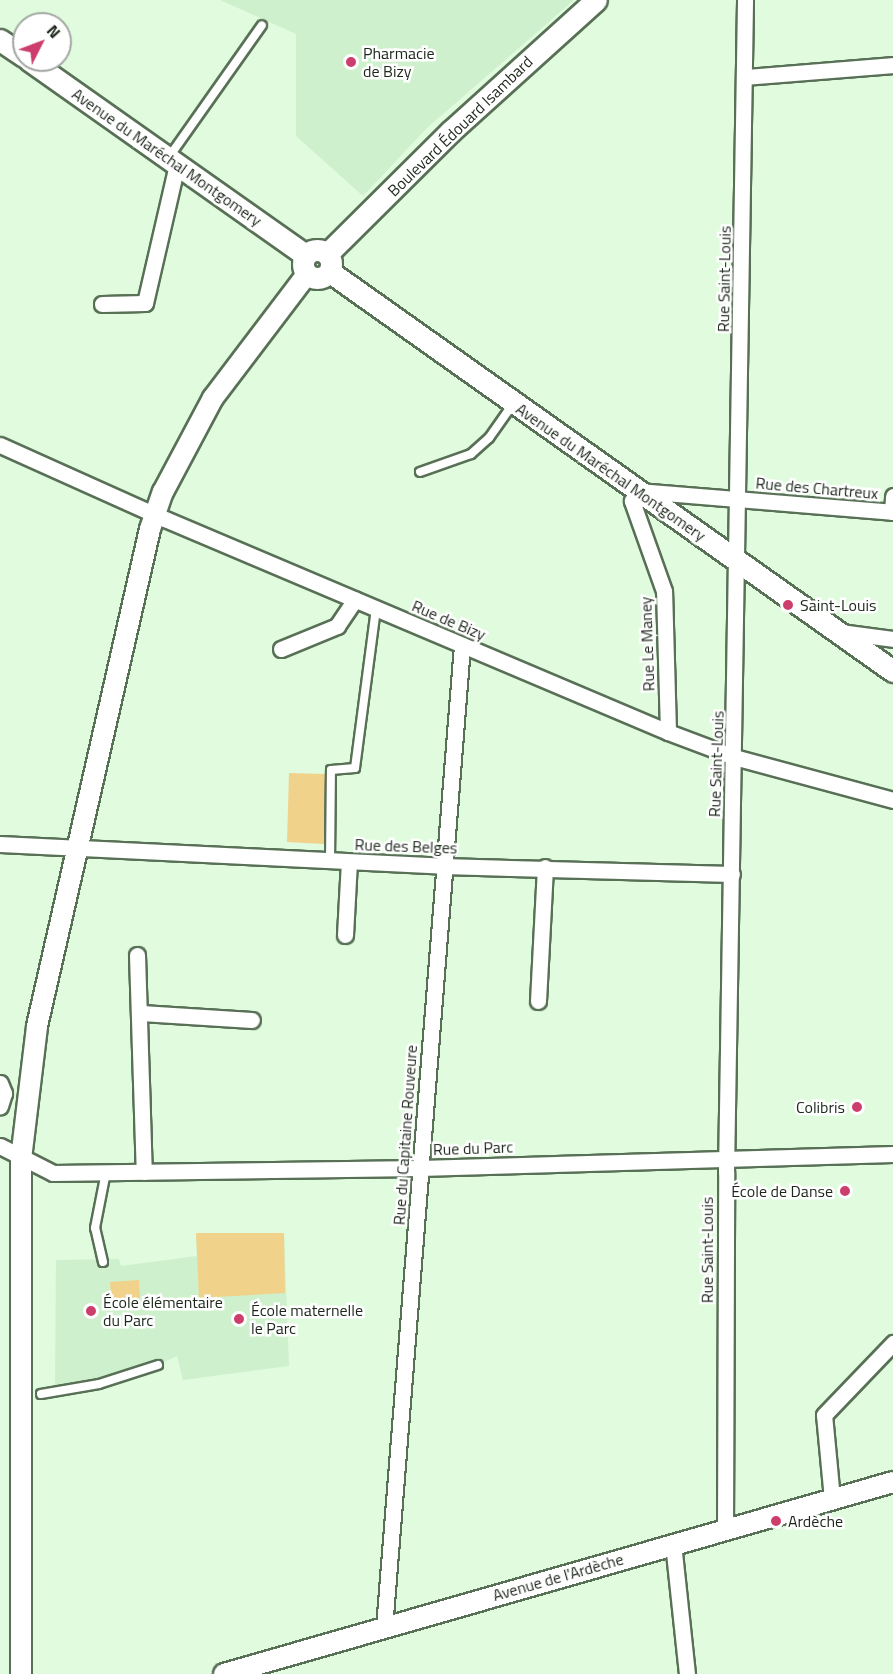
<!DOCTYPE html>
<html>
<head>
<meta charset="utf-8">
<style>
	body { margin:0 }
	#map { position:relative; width:893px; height:1674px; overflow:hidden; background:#e0fbdd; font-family:"Titillium Web",sans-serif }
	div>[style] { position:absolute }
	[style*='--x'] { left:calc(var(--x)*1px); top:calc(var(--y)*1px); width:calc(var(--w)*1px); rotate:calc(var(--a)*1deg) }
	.built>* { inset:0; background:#cff0cc }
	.green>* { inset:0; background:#f1d28b }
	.roads { filter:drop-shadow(2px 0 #587056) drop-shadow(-2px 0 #587056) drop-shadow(0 2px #587056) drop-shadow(0 -2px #587056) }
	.service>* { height:8px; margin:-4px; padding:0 4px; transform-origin:4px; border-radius:4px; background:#fff }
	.minor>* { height:15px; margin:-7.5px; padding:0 7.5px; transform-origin:7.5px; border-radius:7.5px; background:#fff }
	.tertiary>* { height:20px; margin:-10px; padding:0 10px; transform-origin:10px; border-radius:10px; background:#fff }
	.secondary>* { height:21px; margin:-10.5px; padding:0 10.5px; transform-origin:10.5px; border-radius:10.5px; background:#fff }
	.secondary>.ring { margin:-10.5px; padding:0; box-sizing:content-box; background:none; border:21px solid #fff; border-radius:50% }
	.dots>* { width:16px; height:16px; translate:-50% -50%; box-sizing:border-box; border:3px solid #fff; border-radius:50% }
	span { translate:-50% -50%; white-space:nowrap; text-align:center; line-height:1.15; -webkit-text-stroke:5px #fff; paint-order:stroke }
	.poi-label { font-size:16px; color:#1c261b }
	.left { translate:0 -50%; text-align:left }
	.right { translate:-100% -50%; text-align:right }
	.street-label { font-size:16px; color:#1c261b }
	.north { position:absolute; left:12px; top:12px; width:60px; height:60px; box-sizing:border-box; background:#fff; border:2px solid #a4a8a4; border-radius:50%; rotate:48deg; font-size:16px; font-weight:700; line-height:24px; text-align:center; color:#1c261b }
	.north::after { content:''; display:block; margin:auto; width:21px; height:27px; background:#cc3f6d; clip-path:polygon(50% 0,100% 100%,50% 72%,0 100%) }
</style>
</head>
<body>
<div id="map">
	<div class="built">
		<i style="clip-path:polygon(220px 0,574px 0,428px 127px,363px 196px,296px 136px,296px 34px)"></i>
		<i style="clip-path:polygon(196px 1233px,284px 1233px,289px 1366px,183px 1380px,177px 1356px,158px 1365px,55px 1392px,56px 1260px,119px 1259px,121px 1266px,197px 1256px)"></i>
	</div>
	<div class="green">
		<i style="clip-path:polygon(289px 773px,326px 774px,324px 844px,287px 842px)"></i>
		<i style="clip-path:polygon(196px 1233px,284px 1233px,285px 1293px,199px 1298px)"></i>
		<i style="clip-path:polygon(139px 1280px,140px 1298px,111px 1299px,110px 1282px)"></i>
	</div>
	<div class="roads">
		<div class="service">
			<i style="--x:169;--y:157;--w:161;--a:-54.8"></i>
			<i style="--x:420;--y:472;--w:54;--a:-19.4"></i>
			<i style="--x:471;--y:454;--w:24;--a:-42"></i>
			<i style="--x:489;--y:438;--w:42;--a:-54.8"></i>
			<i style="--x:330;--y:861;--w:91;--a:-89.4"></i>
			<i style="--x:331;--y:770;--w:24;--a:-5"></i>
			<i style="--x:355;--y:768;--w:161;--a:-82.5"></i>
			<i style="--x:103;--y:1262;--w:35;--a:-103"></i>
			<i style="--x:95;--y:1228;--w:57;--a:-78.9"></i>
			<i style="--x:41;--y:1394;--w:59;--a:-9.8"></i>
			<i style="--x:99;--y:1384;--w:62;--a:-17.9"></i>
		</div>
		<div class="minor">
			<i style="--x:745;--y:77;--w:148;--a:-4.6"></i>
			<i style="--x:102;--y:304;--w:43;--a:-1.3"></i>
			<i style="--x:145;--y:303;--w:143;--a:-77"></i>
			<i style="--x:0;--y:445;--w:181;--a:24.2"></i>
			<i style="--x:165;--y:519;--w:546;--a:22.95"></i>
			<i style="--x:668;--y:732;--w:71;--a:20.7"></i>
			<i style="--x:734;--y:757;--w:165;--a:15.1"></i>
			<i style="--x:892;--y:512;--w:16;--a:-86"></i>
			<i style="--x:840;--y:632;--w:53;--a:7.5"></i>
			<i style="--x:281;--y:649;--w:61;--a:-22.3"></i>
			<i style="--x:337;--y:626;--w:32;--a:-56"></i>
			<i style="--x:668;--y:732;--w:141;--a:-91.6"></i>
			<i style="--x:664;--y:591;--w:96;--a:-109.6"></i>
			<i style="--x:632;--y:501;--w:12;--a:-55"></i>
			<i style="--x:639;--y:491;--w:255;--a:4.7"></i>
			<i style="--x:0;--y:844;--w:444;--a:2.8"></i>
			<i style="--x:443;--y:866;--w:289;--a:1.6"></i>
			<i style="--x:345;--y:935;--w:73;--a:-86.9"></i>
			<i style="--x:137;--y:955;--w:217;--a:88.2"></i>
			<i style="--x:538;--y:1001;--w:134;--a:-87"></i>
			<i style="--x:141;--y:1013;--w:111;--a:3.6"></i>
			<i style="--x:0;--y:1083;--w:11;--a:68"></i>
			<i style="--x:4;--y:1093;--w:14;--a:107"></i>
			<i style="--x:0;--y:1146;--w:59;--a:27"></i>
			<i style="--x:53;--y:1173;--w:367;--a:-0.8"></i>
			<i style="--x:420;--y:1168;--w:473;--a:-1.7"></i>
			<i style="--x:832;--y:1499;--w:84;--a:-95.4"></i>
			<i style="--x:824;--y:1415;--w:100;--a:-46.2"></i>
			<i style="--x:725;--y:1530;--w:358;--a:-89.8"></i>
			<i style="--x:726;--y:1172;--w:1172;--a:-89.07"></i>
			<i style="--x:673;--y:1543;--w:132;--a:83.9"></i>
			<i style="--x:384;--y:1628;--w:986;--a:-85.46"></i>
		</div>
		<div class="tertiary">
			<i style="--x:21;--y:1674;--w:515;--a:-90"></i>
			<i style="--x:21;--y:1159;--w:134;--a:-83.1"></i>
			<i style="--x:37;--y:1026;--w:510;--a:-77.19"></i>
			<i style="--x:150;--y:529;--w:39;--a:-71"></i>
			<i style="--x:163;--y:492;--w:106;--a:-62"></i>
			<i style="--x:213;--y:398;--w:156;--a:-52.8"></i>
			<i style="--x:224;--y:1674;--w:696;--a:-16.01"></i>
		</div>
		<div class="secondary">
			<i style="--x:0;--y:40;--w:29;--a:34"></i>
			<i style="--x:29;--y:60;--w:338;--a:35.2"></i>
			<i class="ring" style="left:303px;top:250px;width:7px;height:7px"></i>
			<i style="--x:327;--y:254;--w:175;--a:-44.8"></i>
			<i style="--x:451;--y:131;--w:195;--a:-42.1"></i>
			<i style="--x:330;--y:272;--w:690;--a:35.33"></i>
		</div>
	</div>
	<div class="dots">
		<i style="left:351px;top:62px;background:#cc3f6d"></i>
		<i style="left:788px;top:605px;background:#cc3f6d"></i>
		<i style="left:857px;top:1107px;background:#cc3f6d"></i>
		<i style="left:845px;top:1191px;background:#cc3f6d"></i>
		<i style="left:91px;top:1311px;background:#cc3f6d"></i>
		<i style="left:239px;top:1319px;background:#cc3f6d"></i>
		<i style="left:776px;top:1521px;background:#cc3f6d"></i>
	</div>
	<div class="poi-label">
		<span class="left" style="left:363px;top:62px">Pharmacie<br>de Bizy</span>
		<span class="left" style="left:800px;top:605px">Saint-Louis</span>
		<span class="right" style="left:845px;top:1107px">Colibris</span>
		<span class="right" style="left:833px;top:1191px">École de Danse</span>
		<span class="left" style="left:103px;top:1311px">École élémentaire<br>du Parc</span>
		<span class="left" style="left:251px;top:1319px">École maternelle<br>le Parc</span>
		<span class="left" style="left:788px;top:1521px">Ardèche</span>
	</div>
	<div class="street-label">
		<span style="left:460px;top:126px;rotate:-44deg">Boulevard Édouard Isambard</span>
		<span style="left:167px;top:157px;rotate:35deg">Avenue du Maréchal Montgomery</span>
		<span style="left:724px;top:279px;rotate:-89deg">Rue Saint-Louis</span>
		<span style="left:611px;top:472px;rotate:35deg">Avenue du Maréchal Montgomery</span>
		<span style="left:817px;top:488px;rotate:5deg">Rue des Chartreux</span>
		<span style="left:449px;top:620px;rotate:23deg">Rue de Bizy</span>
		<span style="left:647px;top:644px;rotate:-92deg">Rue Le Maney</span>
		<span style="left:716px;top:764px;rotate:-88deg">Rue Saint-Louis</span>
		<span style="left:406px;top:846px;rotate:2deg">Rue des Belges</span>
		<span style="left:405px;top:1135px;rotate:-86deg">Rue du Capitaine Rouveure</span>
		<span style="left:473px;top:1148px;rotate:-2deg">Rue du Parc</span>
		<span style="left:707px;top:1250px;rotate:-90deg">Rue Saint-Louis</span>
		<span style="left:558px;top:1577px;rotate:-16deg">Avenue de l'Ardèche</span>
	</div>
	<div class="north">N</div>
</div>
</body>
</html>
